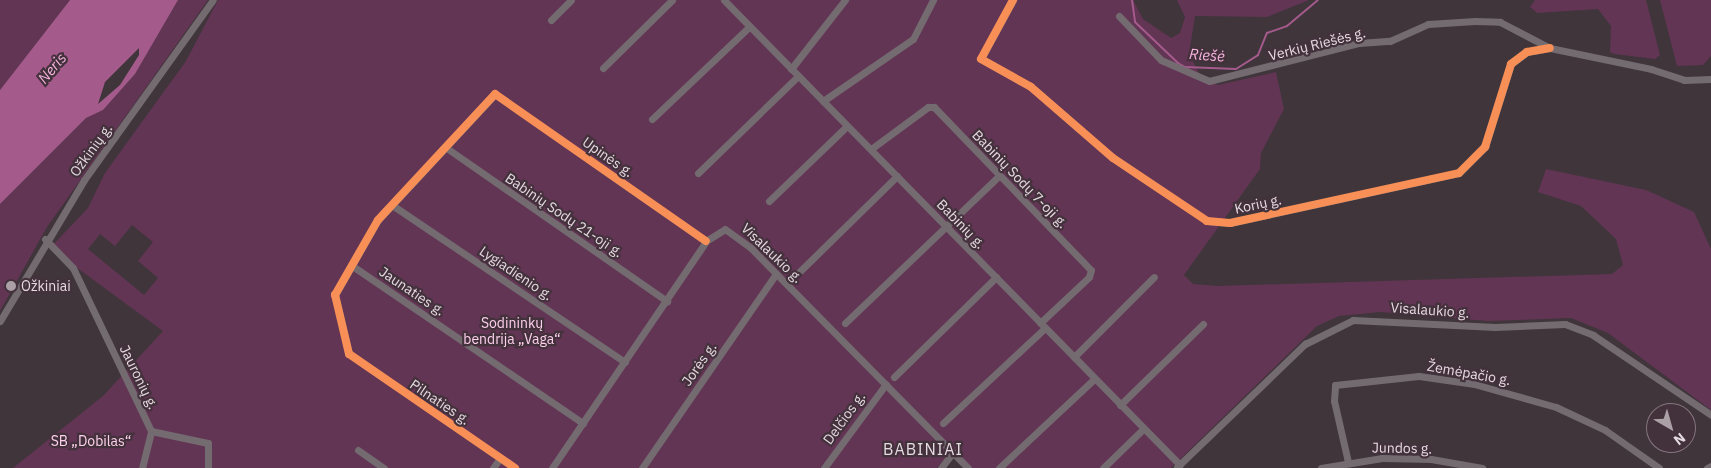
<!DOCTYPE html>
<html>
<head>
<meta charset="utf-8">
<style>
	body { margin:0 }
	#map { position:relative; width:1711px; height:468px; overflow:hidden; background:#3f353b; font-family:"IBM Plex Sans",sans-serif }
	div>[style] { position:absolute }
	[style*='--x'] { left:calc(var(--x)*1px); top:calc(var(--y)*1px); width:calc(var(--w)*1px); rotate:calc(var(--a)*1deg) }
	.green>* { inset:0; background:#633554 }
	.water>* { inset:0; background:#a55a8c }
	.stream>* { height:2px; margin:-1px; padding:0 1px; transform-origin:1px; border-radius:1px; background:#a55a8c }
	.minor>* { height:7px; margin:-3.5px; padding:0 3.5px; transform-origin:3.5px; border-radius:3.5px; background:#736b70 }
	.cycleway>* { height:8px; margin:-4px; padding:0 4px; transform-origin:4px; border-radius:4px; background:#f78f57 }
	.dots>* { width:14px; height:14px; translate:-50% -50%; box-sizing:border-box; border:2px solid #43313c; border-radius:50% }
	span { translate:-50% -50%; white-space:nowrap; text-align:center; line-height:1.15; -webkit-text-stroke:4.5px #43313c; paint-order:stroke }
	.street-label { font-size:14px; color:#e6dae1 }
	.poi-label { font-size:14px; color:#e6dae1 }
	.left { translate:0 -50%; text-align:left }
	.park-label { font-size:14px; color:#fdd0ec }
	.water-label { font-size:15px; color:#f7b5df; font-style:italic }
	.quarter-label { font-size:16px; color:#e6dae1; letter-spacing:1px }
	.north { position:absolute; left:1646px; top:403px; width:50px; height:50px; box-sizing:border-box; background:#43313c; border:1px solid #84757e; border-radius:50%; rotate:142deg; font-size:14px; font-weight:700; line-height:20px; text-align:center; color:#e6dae1 }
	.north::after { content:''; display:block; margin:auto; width:18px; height:22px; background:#aca0a7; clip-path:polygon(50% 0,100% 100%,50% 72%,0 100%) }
</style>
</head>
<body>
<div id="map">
	<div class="green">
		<i style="clip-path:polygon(0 0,70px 0,0 90px)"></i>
		<i style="clip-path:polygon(178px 0,208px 0,47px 227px,0 311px,0 204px,86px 118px,103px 110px,135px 74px)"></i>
		<i style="clip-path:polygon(evenodd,218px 0,1133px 0,1143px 19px,1171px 38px,1180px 33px,1185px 17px,1177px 0,1309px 0,1267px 17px,1195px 16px,1189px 54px,1201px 77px,1218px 85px,1276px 72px,1284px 109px,1261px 153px,1260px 169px,1184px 275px,1193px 284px,1217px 286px,1612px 274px,1623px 265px,1616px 239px,1581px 206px,1538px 192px,1546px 169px,1646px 190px,1694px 212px,1711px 249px,1711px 410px,1608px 333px,1571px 318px,1488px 321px,1380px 312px,1339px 316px,1317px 326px,1171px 468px,972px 468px,953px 449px,937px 468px,13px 468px,103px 396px,163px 331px,50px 248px,88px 208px,105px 173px,186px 61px,218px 0,132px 225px,153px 242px,138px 261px,158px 278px,144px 295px,88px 249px,100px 234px,115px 246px,132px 225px)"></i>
		<i style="clip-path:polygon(1535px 0,1646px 0,1660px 55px,1655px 59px,1614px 54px,1610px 52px,1611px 26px,1598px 9px,1537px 13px,1530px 7px)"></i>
		<i style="clip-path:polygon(1660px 0,1711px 0,1711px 56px,1703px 65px,1677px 66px)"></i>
	</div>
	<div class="water">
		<i style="clip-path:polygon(evenodd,70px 0,178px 0,135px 74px,103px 110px,86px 118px,0 204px,0 90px,70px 0,139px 48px,139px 55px,120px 85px,98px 104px,105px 82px,139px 48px)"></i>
	</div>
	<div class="stream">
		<i style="--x:1132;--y:0;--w:22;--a:82"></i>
		<i style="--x:1135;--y:22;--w:59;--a:43.6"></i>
		<i style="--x:1178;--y:63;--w:8;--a:30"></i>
		<i style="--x:1185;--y:67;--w:51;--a:2.2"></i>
		<i style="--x:1236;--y:69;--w:26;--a:-32"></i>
		<i style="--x:1258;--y:55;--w:24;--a:-68"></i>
		<i style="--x:1267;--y:33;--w:21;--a:-19"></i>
		<i style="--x:1287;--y:26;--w:40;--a:-40"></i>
	</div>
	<div class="minor">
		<i style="--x:724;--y:0;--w:651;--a:45.56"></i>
		<i style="--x:1013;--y:0;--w:67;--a:118.5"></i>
		<i style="--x:981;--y:59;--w:57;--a:29.2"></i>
		<i style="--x:1031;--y:87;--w:108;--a:40.9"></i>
		<i style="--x:1113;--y:158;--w:113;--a:33.8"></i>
		<i style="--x:1207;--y:221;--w:23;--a:5"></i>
		<i style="--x:1230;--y:223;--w:234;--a:-12.3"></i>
		<i style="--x:1459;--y:173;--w:37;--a:-45"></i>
		<i style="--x:1485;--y:147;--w:87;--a:-72.6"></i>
		<i style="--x:1511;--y:64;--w:20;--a:-37"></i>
		<i style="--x:1527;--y:52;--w:23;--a:-10"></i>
		<i style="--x:1119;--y:16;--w:61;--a:46.3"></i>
		<i style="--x:1161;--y:60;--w:52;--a:23.6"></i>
		<i style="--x:1209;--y:81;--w:155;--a:-14.2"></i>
		<i style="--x:1359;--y:43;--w:31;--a:-4"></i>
		<i style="--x:1390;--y:41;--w:42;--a:-24.1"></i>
		<i style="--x:1428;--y:24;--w:47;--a:-3.7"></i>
		<i style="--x:1475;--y:21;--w:25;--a:2"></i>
		<i style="--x:1500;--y:22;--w:56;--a:27.5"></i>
		<i style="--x:1550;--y:48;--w:103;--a:11.7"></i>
		<i style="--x:1651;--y:69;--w:35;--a:18"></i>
		<i style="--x:1684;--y:80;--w:27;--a:-2"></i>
		<i style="--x:551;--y:20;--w:28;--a:-45"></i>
		<i style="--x:603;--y:68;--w:97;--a:-44.6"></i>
		<i style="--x:791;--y:69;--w:88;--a:-52"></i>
		<i style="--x:823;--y:101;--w:109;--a:-34.6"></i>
		<i style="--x:913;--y:39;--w:44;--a:-62.9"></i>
		<i style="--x:652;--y:119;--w:134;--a:-43.5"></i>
		<i style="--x:448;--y:149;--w:267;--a:34.8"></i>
		<i style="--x:871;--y:149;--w:71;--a:-36.4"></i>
		<i style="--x:928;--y:107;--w:6;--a:0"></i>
		<i style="--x:934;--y:107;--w:226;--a:46.1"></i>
		<i style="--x:1091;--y:270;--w:7;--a:106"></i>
		<i style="--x:1089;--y:277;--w:67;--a:136.8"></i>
		<i style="--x:698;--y:173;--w:139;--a:-44.1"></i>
		<i style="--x:769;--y:201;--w:108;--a:-43.9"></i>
		<i style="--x:392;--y:205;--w:281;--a:34"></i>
		<i style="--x:45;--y:239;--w:40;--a:46"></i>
		<i style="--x:73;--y:268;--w:181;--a:64.4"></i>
		<i style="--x:151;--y:431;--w:58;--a:11.9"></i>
		<i style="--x:208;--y:443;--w:25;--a:90"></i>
		<i style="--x:351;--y:265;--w:281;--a:34.3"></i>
		<i style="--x:797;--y:274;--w:140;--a:-44.4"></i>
		<i style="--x:0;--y:321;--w:164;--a:-59.2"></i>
		<i style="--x:84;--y:180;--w:221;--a:-54.4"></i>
		<i style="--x:845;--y:323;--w:213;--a:-43.7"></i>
		<i style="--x:1074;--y:357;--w:113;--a:-45"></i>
		<i style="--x:894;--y:377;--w:143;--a:-44.4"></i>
		<i style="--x:1120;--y:405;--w:116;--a:-44.3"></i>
		<i style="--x:943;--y:423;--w:139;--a:-43"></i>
		<i style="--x:358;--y:450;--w:32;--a:35"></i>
		<i style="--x:1348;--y:462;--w:63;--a:-102.9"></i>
		<i style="--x:1334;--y:401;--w:16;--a:-86"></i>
		<i style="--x:1335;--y:385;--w:84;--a:-6.1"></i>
		<i style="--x:1419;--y:376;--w:56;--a:8.3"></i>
		<i style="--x:1474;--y:384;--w:85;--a:15.7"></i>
		<i style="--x:1556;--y:407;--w:54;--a:25.1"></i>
		<i style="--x:1605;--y:430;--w:66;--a:35.1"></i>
		<i style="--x:1177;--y:467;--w:178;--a:-43.9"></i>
		<i style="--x:1305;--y:344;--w:54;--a:-26.6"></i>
		<i style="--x:1353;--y:320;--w:142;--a:2.8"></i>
		<i style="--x:1495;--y:327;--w:70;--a:-2.5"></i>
		<i style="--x:1565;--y:324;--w:30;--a:21"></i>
		<i style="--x:1593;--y:335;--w:143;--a:34.1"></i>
		<i style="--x:142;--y:468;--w:38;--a:-76"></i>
		<i style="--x:493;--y:468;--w:12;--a:-55"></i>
		<i style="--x:515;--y:468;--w:201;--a:-145.5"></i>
		<i style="--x:349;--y:354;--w:61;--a:-103.3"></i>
		<i style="--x:335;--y:295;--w:86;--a:-60.2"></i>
		<i style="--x:378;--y:220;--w:172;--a:-47.1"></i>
		<i style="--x:495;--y:94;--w:257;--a:34.9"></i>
		<i style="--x:552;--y:468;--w:274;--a:-55.8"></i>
		<i style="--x:706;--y:241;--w:22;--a:-32"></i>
		<i style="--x:725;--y:229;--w:32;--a:36"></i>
		<i style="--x:751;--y:248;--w:309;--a:45.4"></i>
		<i style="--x:642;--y:468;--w:236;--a:-55.4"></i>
		<i style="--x:824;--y:468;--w:104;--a:-53.6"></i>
		<i style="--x:941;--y:468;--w:20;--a:-53"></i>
		<i style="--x:999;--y:468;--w:130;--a:-43.1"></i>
		<i style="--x:1103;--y:468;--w:56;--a:-44.3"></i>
		<i style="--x:1321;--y:468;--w:62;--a:-9.3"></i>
		<i style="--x:1382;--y:458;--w:49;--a:1.2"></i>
		<i style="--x:1431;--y:459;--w:52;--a:10"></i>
		<i style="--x:1707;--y:468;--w:4;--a:-27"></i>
	</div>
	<div class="cycleway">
		<i style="--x:1013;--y:0;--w:67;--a:118.5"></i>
		<i style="--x:981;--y:59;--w:57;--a:29.2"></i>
		<i style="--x:1031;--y:87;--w:108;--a:40.9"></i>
		<i style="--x:1113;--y:158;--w:113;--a:33.8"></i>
		<i style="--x:1207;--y:221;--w:23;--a:5"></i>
		<i style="--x:1230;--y:223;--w:234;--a:-12.3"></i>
		<i style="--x:1459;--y:173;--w:37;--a:-45"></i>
		<i style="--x:1485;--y:147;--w:87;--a:-72.6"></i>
		<i style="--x:1511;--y:64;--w:20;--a:-37"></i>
		<i style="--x:1527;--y:52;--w:23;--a:-10"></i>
		<i style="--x:515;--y:468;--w:201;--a:-145.5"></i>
		<i style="--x:349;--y:354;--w:61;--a:-103.3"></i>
		<i style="--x:335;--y:295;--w:86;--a:-60.2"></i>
		<i style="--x:378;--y:220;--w:172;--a:-47.1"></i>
		<i style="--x:495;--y:94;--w:257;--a:34.9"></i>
	</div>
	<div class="dots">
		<i style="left:11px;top:286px;background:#aca0a7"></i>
	</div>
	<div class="street-label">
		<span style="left:1317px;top:44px;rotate:-14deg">Verkių Riešės g.</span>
		<span style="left:91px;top:150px;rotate:-54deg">Ožkinių g.</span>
		<span style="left:608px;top:157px;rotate:35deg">Upinės g.</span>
		<span style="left:1020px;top:179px;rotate:46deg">Babinių Sodų 7-oji g.</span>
		<span style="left:1258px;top:204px;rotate:-12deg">Korių g.</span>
		<span style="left:564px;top:215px;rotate:34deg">Babinių Sodų 21-oji g.</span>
		<span style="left:961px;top:224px;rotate:46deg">Babinių g.</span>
		<span style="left:772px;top:253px;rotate:44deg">Visalaukio g.</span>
		<span style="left:516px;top:273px;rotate:34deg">Lygiadienio g.</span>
		<span style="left:412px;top:291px;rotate:34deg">Jaunaties g.</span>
		<span style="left:1430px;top:310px;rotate:4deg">Visalaukio g.</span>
		<span style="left:699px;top:364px;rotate:-55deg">Jorės g.</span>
		<span style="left:1469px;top:373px;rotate:10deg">Žemėpačio g.</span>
		<span style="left:139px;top:377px;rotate:64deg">Jauronių g.</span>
		<span style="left:440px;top:402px;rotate:34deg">Pilnaties g.</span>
		<span style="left:844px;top:418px;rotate:-54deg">Delčios g.</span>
		<span style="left:1402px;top:448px;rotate:1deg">Jundos g.</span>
	</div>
	<div class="poi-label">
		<span class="left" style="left:21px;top:286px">Ožkiniai</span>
	</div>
	<div class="park-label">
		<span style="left:512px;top:331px">Sodininkų<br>bendrija „Vaga“</span>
		<span style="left:91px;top:441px">SB „Dobilas“</span>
	</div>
	<div class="water-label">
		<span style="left:1207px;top:55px;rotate:4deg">Riešė</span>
		<span style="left:52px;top:68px;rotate:-50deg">Neris</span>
	</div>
	<div class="quarter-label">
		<span style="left:923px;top:449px">BABINIAI</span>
	</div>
	<div class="north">N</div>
</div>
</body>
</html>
